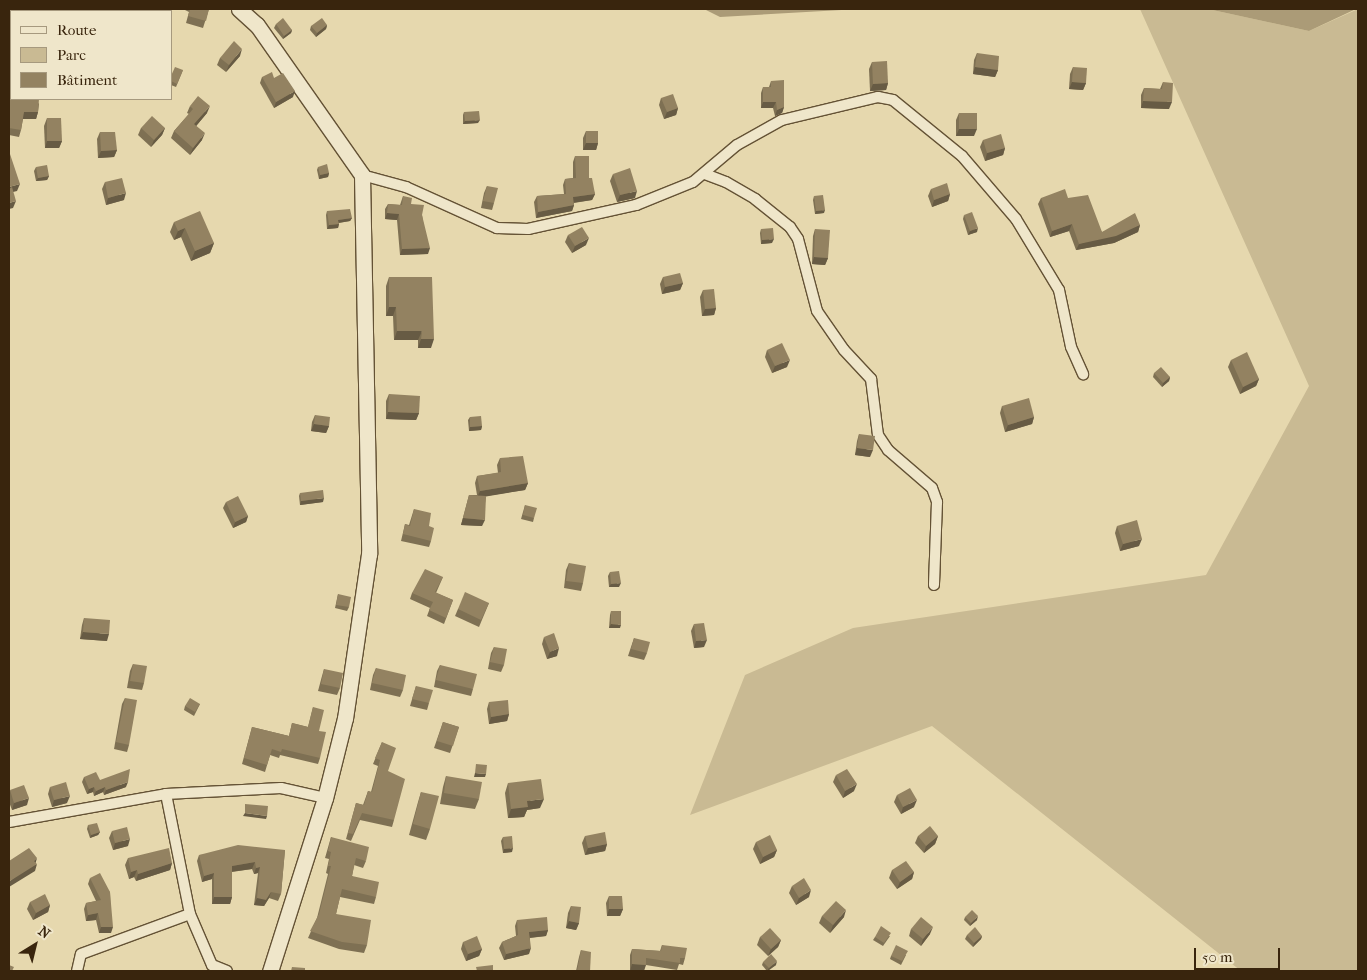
<!DOCTYPE html>
<html>
<head>
<meta charset="utf-8">
<style>
	body { margin:0 }
	#map { position:relative; width:1367px; height:980px; overflow:hidden; background:#e6d8ae; font-family:"IM FELL French Canon",serif }
	div>[style] { position:absolute }
	[style*='--x'] { left:calc(var(--x)*1px); top:calc(var(--y)*1px); width:calc(var(--w)*1px); rotate:calc(var(--a)*1deg) }
	.green>* { inset:0; background:#c9ba93 }
	.water>* { inset:0; background:#ab9b77 }
	.roads { filter:drop-shadow(1px 0 #645235) drop-shadow(-1px 0 #645235) drop-shadow(0 1px #645235) drop-shadow(0 -1px #645235) }
	.street>* { height:10px; margin:-5px; padding:0 5px; transform-origin:5px; border-radius:5px; background:#efe6ca }
	.secondary>* { height:15px; margin:-7.5px; padding:0 7.5px; transform-origin:7.5px; border-radius:7.5px; background:#efe6ca }
	.wall>* { inset:0; background:#7e7053 }
	.shaded-wall>* { inset:0; background:#675b44 }
	.building>* { inset:0; background:#938261 }
	span { translate:-50% -50%; white-space:nowrap; text-align:center; line-height:1.15; -webkit-text-stroke:4px #efe6ca; paint-order:stroke }
	.frame { position:absolute; inset:0; border:10px solid #39250d; pointer-events:none }
	.legend { position:absolute; left:10px; top:10px; width:162px; height:90px; box-sizing:border-box; background:#efe6ca; border:1px solid #a6997e; margin:0; padding:6px 9px; list-style:none; font-size:15px; color:#39250d }
	.legend li { display:flex; align-items:center; gap:10px; height:25px }
	.legend b { width:25px; border:1px solid #a6997e }
	.north { position:absolute; left:10px; top:920px; width:50px; height:50px; -webkit-text-stroke:4px #efe6ca; paint-order:stroke; rotate:36deg; font-size:14px; font-weight:700; line-height:20px; text-align:center; color:#39250d }
	.north::after { content:''; display:block; margin:auto; width:18px; height:22px; background:#39250d; clip-path:polygon(50% 0,100% 100%,50% 72%,0 100%) }
	.scale { position:absolute; left:1194px; top:948px; width:86px; height:22px; box-sizing:border-box; border:2px solid #39250d; border-top:0; padding-left:6px; font-size:15px; line-height:18px; white-space:nowrap; color:#39250d; -webkit-text-stroke:4px #efe6ca; paint-order:stroke }
</style>
</head>
<body>
<div id="map">
	<div class="green">
		<i style="clip-path:polygon(1140px 9px,1208px 9px,1309px 31px,1358px 9px,1358px 971px,1241px 971px,932px 726px,690px 815px,745px 675px,853px 628px,1206px 575px,1309px 386px)"></i>
	</div>
	<div class="water">
		<i style="clip-path:polygon(704px 9px,859px 9px,720px 17px)"></i>
		<i style="clip-path:polygon(1208px 9px,1356px 9px,1309px 31px)"></i>
	</div>
	<div class="roads">
		<div class="street">
			<i style="--x:705;--y:174;--w:22;--a:21"></i>
			<i style="--x:726;--y:182;--w:34;--a:30"></i>
			<i style="--x:755;--y:199;--w:45;--a:38.7"></i>
			<i style="--x:790;--y:227;--w:14;--a:56"></i>
			<i style="--x:798;--y:239;--w:74;--a:75.2"></i>
			<i style="--x:817;--y:311;--w:47;--a:55.3"></i>
			<i style="--x:844;--y:350;--w:40;--a:47"></i>
			<i style="--x:871;--y:379;--w:56;--a:82.9"></i>
			<i style="--x:878;--y:435;--w:18;--a:56"></i>
			<i style="--x:888;--y:450;--w:58;--a:40.8"></i>
			<i style="--x:932;--y:488;--w:15;--a:70"></i>
			<i style="--x:937;--y:502;--w:83;--a:92.1"></i>
			<i style="--x:362;--y:175;--w:46;--a:15.3"></i>
			<i style="--x:406;--y:187;--w:100;--a:24.3"></i>
			<i style="--x:497;--y:228;--w:31;--a:2"></i>
			<i style="--x:528;--y:229;--w:111;--a:-12.5"></i>
			<i style="--x:636;--y:205;--w:61;--a:-22"></i>
			<i style="--x:693;--y:182;--w:57;--a:-40.1"></i>
			<i style="--x:737;--y:145;--w:51;--a:-29.1"></i>
			<i style="--x:782;--y:120;--w:99;--a:-13.5"></i>
			<i style="--x:878;--y:97;--w:15;--a:11"></i>
			<i style="--x:893;--y:100;--w:89;--a:39.1"></i>
			<i style="--x:962;--y:156;--w:83;--a:49.4"></i>
			<i style="--x:1016;--y:219;--w:83;--a:58.8"></i>
			<i style="--x:1059;--y:290;--w:58;--a:78.1"></i>
			<i style="--x:1071;--y:347;--w:30;--a:66"></i>
			<i style="--x:166;--y:794;--w:122;--a:78.7"></i>
			<i style="--x:190;--y:914;--w:56;--a:66.7"></i>
			<i style="--x:212;--y:965;--w:16;--a:22"></i>
			<i style="--x:9;--y:822;--w:159;--a:-10.1"></i>
			<i style="--x:166;--y:794;--w:115;--a:-3"></i>
			<i style="--x:281;--y:788;--w:45;--a:12.8"></i>
			<i style="--x:77;--y:971;--w:17;--a:-77"></i>
			<i style="--x:81;--y:954;--w:116;--a:-20.2"></i>
		</div>
		<div class="secondary">
			<i style="--x:239;--y:9;--w:24;--a:42"></i>
			<i style="--x:257;--y:25;--w:183;--a:55"></i>
			<i style="--x:362;--y:175;--w:379;--a:88.9"></i>
			<i style="--x:369;--y:554;--w:166;--a:98.3"></i>
			<i style="--x:345;--y:718;--w:82;--a:104"></i>
			<i style="--x:325;--y:798;--w:182;--a:107.6"></i>
			<i style="--x:106;--y:11;--w:3;--a:-45"></i>
			<i style="--x:9;--y:48;--w:2;--a:0"></i>
		</div>
	</div>
	<div class="wall">
		<i style="clip-path:polygon(183px 9px,209px 9px,203px 28px,186px 23px,189px 12px)"></i>
		<i style="clip-path:polygon(276px 24px,292px 30px,291px 33px,283px 39px,274px 28px)"></i>
		<i style="clip-path:polygon(327px 25px,326px 29px,316px 37px,310px 30px,311px 26px)"></i>
		<i style="clip-path:polygon(977px 53px,998px 70px,995px 77px,973px 74px,974px 60px)"></i>
		<i style="clip-path:polygon(240px 56px,226px 72px,217px 65px,220px 58px)"></i>
		<i style="clip-path:polygon(872px 62px,888px 83px,886px 90px,870px 91px,869px 69px)"></i>
		<i style="clip-path:polygon(9px 64px,39px 104px,38px 112px,36px 119px,23px 119px,21px 130px,19px 137px,9px 135px)"></i>
		<i style="clip-path:polygon(1073px 67px,1086px 83px,1083px 90px,1069px 89px,1070px 74px)"></i>
		<i style="clip-path:polygon(183px 70px,176px 87px,171px 85px,171px 76px)"></i>
		<i style="clip-path:polygon(262px 77px,274px 78px,293px 97px,274px 108px,260px 83px)"></i>
		<i style="clip-path:polygon(771px 81px,784px 107px,782px 113px,775px 116px,773px 108px,761px 108px,761px 93px,763px 87px,769px 87px)"></i>
		<i style="clip-path:polygon(1163px 82px,1169px 109px,1141px 108px,1141px 95px,1144px 88px,1160px 89px)"></i>
		<i style="clip-path:polygon(661px 98px,678px 108px,676px 115px,664px 119px,659px 105px)"></i>
		<i style="clip-path:polygon(190px 106px,207px 113px,196px 126px,202px 140px,190px 155px,171px 138px,174px 131px,189px 114px,187px 113px)"></i>
		<i style="clip-path:polygon(464px 112px,478px 123px,463px 124px,463px 115px)"></i>
		<i style="clip-path:polygon(959px 113px,974px 136px,956px 136px,956px 120px)"></i>
		<i style="clip-path:polygon(47px 118px,62px 141px,59px 148px,45px 148px,44px 126px)"></i>
		<i style="clip-path:polygon(141px 128px,165px 128px,162px 135px,151px 147px,138px 135px)"></i>
		<i style="clip-path:polygon(586px 131px,598px 143px,596px 150px,583px 150px,583px 138px)"></i>
		<i style="clip-path:polygon(100px 132px,117px 150px,114px 157px,98px 158px,97px 139px)"></i>
		<i style="clip-path:polygon(983px 140px,1005px 148px,1003px 155px,985px 161px,980px 147px)"></i>
		<i style="clip-path:polygon(575px 156px,589px 178px,595px 194px,592px 200px,574px 203px,574px 205px,572px 211px,536px 218px,534px 202px,537px 196px,564px 194px,563px 185px,565px 179px,573px 178px,573px 162px)"></i>
		<i style="clip-path:polygon(36px 167px,49px 176px,47px 180px,36px 181px,34px 171px)"></i>
		<i style="clip-path:polygon(318px 167px,329px 173px,328px 177px,319px 179px,317px 170px)"></i>
		<i style="clip-path:polygon(613px 174px,635px 198px,617px 202px,610px 181px)"></i>
		<i style="clip-path:polygon(105px 182px,124px 200px,106px 205px,102px 189px)"></i>
		<i style="clip-path:polygon(487px 186px,494px 203px,492px 210px,481px 208px,484px 193px)"></i>
		<i style="clip-path:polygon(931px 189px,950px 194px,948px 201px,932px 207px,928px 196px)"></i>
		<i style="clip-path:polygon(403px 196px,422px 215px,428px 254px,400px 255px,397px 220px,385px 219px,385px 209px,388px 204px,400px 205px)"></i>
		<i style="clip-path:polygon(814px 196px,824px 213px,815px 214px,813px 200px)"></i>
		<i style="clip-path:polygon(1041px 198px,1068px 198px,1102px 232px,1140px 225px,1138px 232px,1114px 243px,1076px 250px,1069px 231px,1050px 237px,1038px 204px)"></i>
		<i style="clip-path:polygon(327px 211px,352px 218px,350px 221px,339px 223px,338px 228px,327px 229px,326px 215px)"></i>
		<i style="clip-path:polygon(964px 215px,977px 232px,968px 235px,963px 219px)"></i>
		<i style="clip-path:polygon(174px 222px,214px 243px,210px 253px,191px 261px,181px 237px,174px 240px,170px 232px)"></i>
		<i style="clip-path:polygon(761px 229px,772px 243px,761px 244px,760px 233px)"></i>
		<i style="clip-path:polygon(815px 229px,828px 258px,825px 265px,812px 264px,813px 236px)"></i>
		<i style="clip-path:polygon(568px 235px,586px 245px,572px 253px,565px 242px)"></i>
		<i style="clip-path:polygon(389px 277px,431px 348px,418px 348px,418px 340px,394px 340px,393px 316px,386px 316px,386px 286px)"></i>
		<i style="clip-path:polygon(663px 277px,683px 283px,680px 290px,662px 294px,660px 284px)"></i>
		<i style="clip-path:polygon(703px 290px,716px 308px,714px 315px,702px 316px,700px 297px)"></i>
		<i style="clip-path:polygon(767px 350px,787px 367px,772px 373px,765px 357px)"></i>
		<i style="clip-path:polygon(1231px 360px,1259px 379px,1256px 386px,1240px 394px,1228px 367px)"></i>
		<i style="clip-path:polygon(1154px 373px,1170px 377px,1169px 381px,1162px 387px,1153px 377px)"></i>
		<i style="clip-path:polygon(389px 394px,419px 413px,416px 420px,386px 419px,386px 401px)"></i>
		<i style="clip-path:polygon(1002px 406px,1034px 417px,1032px 424px,1005px 432px,1000px 413px)"></i>
		<i style="clip-path:polygon(315px 415px,329px 426px,326px 433px,311px 431px,312px 422px)"></i>
		<i style="clip-path:polygon(470px 417px,482px 426px,481px 430px,469px 431px,468px 420px)"></i>
		<i style="clip-path:polygon(859px 434px,870px 457px,855px 455px,857px 441px)"></i>
		<i style="clip-path:polygon(500px 458px,528px 483px,525px 490px,486px 496px,482px 526px,461px 525px,469px 495px,477px 495px,475px 483px,477px 476px,498px 473px,497px 465px)"></i>
		<i style="clip-path:polygon(300px 493px,323px 502px,300px 505px,299px 496px)"></i>
		<i style="clip-path:polygon(226px 502px,248px 516px,246px 522px,233px 528px,223px 508px)"></i>
		<i style="clip-path:polygon(525px 505px,534px 518px,533px 522px,521px 519px)"></i>
		<i style="clip-path:polygon(414px 509px,431px 541px,429px 547px,401px 541px,405px 524px,409px 525px)"></i>
		<i style="clip-path:polygon(1117px 526px,1139px 546px,1120px 551px,1115px 533px)"></i>
		<i style="clip-path:polygon(569px 563px,583px 583px,581px 591px,564px 588px,566px 570px)"></i>
		<i style="clip-path:polygon(610px 572px,619px 587px,609px 587px,608px 576px)"></i>
		<i style="clip-path:polygon(443px 577px,436px 593px,453px 600px,444px 624px,427px 616px,430px 608px,410px 599px,412px 593px)"></i>
		<i style="clip-path:polygon(338px 594px,349px 607px,347px 611px,335px 608px)"></i>
		<i style="clip-path:polygon(489px 603px,479px 627px,455px 616px,458px 609px)"></i>
		<i style="clip-path:polygon(611px 611px,620px 628px,609px 628px,610px 615px)"></i>
		<i style="clip-path:polygon(84px 618px,107px 641px,80px 639px,82px 625px)"></i>
		<i style="clip-path:polygon(694px 624px,704px 647px,694px 648px,691px 631px)"></i>
		<i style="clip-path:polygon(544px 637px,557px 656px,547px 659px,542px 644px)"></i>
		<i style="clip-path:polygon(634px 638px,647px 653px,644px 660px,628px 656px)"></i>
		<i style="clip-path:polygon(494px 647px,504px 665px,501px 672px,488px 669px,491px 653px)"></i>
		<i style="clip-path:polygon(133px 664px,144px 683px,142px 690px,127px 688px,130px 671px)"></i>
		<i style="clip-path:polygon(440px 665px,473px 689px,471px 696px,434px 687px,437px 671px)"></i>
		<i style="clip-path:polygon(376px 668px,403px 690px,400px 697px,370px 690px,373px 675px)"></i>
		<i style="clip-path:polygon(324px 669px,340px 688px,337px 695px,318px 691px,322px 676px)"></i>
		<i style="clip-path:polygon(416px 686px,429px 703px,427px 710px,410px 706px)"></i>
		<i style="clip-path:polygon(125px 698px,129px 745px,127px 752px,114px 749px,122px 704px)"></i>
		<i style="clip-path:polygon(489px 702px,509px 714px,507px 721px,489px 724px,487px 709px)"></i>
		<i style="clip-path:polygon(200px 704px,194px 716px,184px 710px,185px 706px)"></i>
		<i style="clip-path:polygon(313px 707px,319px 731px,320px 758px,318px 764px,280px 755px,279px 758px,270px 755px,265px 772px,242px 764px,252px 727px,289px 736px,292px 723px,308px 727px)"></i>
		<i style="clip-path:polygon(443px 722px,459px 727px,450px 753px,434px 748px)"></i>
		<i style="clip-path:polygon(382px 742px,388px 771px,394px 820px,392px 827px,360px 820px,351px 841px,346px 839px,356px 803px,363px 805px,368px 791px,371px 792px,378px 766px,373px 764px)"></i>
		<i style="clip-path:polygon(836px 775px,854px 791px,843px 798px,833px 782px)"></i>
		<i style="clip-path:polygon(446px 776px,479px 799px,475px 809px,440px 804px,443px 787px)"></i>
		<i style="clip-path:polygon(84px 777px,100px 780px,126px 787px,104px 795px,103px 792px,94px 796px,93px 792px,87px 794px,82px 782px)"></i>
		<i style="clip-path:polygon(508px 783px,540px 808px,527px 810px,524px 817px,508px 818px,505px 793px)"></i>
		<i style="clip-path:polygon(50px 787px,67px 803px,52px 807px,48px 794px)"></i>
		<i style="clip-path:polygon(10px 790px,27px 805px,12px 810px,9px 802px,9px 793px)"></i>
		<i style="clip-path:polygon(421px 792px,430px 829px,426px 840px,409px 835px,418px 802px)"></i>
		<i style="clip-path:polygon(897px 795px,914px 807px,901px 814px,894px 802px)"></i>
		<i style="clip-path:polygon(88px 825px,100px 832px,98px 835px,90px 838px,87px 829px)"></i>
		<i style="clip-path:polygon(112px 831px,128px 846px,113px 850px,109px 838px)"></i>
		<i style="clip-path:polygon(585px 836px,607px 844px,605px 851px,585px 855px,582px 843px)"></i>
		<i style="clip-path:polygon(918px 836px,938px 836px,935px 844px,924px 853px,915px 843px)"></i>
		<i style="clip-path:polygon(331px 837px,366px 861px,363px 868px,354px 865px,352px 876px,376px 897px,374px 904px,340px 897px,336px 914px,367px 945px,364px 953px,339px 949px,308px 938px,317px 918px,328px 874px,326px 873px,329px 859px,325px 858px)"></i>
		<i style="clip-path:polygon(503px 837px,512px 852px,503px 853px,501px 841px)"></i>
		<i style="clip-path:polygon(756px 842px,777px 850px,774px 857px,760px 864px,753px 849px)"></i>
		<i style="clip-path:polygon(285px 850px,281px 894px,278px 901px,269px 898px,264px 906px,254px 905px,258px 873px,254px 874px,252px 869px,232px 872px,232px 897px,230px 904px,212px 904px,212px 879px,202px 882px,197px 861px,199px 855px)"></i>
		<i style="clip-path:polygon(128px 858px,172px 863px,170px 870px,136px 881px,134px 877px,129px 879px,125px 865px)"></i>
		<i style="clip-path:polygon(892px 870px,914px 872px,912px 879px,897px 889px,889px 878px)"></i>
		<i style="clip-path:polygon(90px 878px,110px 892px,111px 933px,99px 933px,96px 920px,86px 921px,84px 909px,86px 903px,96px 901px,88px 884px)"></i>
		<i style="clip-path:polygon(792px 886px,809px 897px,796px 905px,789px 893px)"></i>
		<i style="clip-path:polygon(609px 896px,623px 909px,620px 916px,607px 916px,606px 903px)"></i>
		<i style="clip-path:polygon(30px 902px,50px 905px,48px 912px,33px 920px,27px 909px)"></i>
		<i style="clip-path:polygon(571px 906px,579px 923px,576px 930px,566px 928px,568px 913px)"></i>
		<i style="clip-path:polygon(822px 916px,844px 917px,830px 933px,819px 923px)"></i>
		<i style="clip-path:polygon(965px 917px,977px 920px,970px 926px,964px 920px)"></i>
		<i style="clip-path:polygon(517px 920px,548px 930px,546px 936px,530px 938px,529px 954px,504px 960px,499px 948px,502px 942px,516px 936px,515px 926px)"></i>
		<i style="clip-path:polygon(911px 929px,930px 934px,921px 946px,909px 936px)"></i>
		<i style="clip-path:polygon(967px 935px,982px 936px,981px 939px,973px 947px,965px 939px)"></i>
		<i style="clip-path:polygon(890px 936px,883px 946px,873px 940px,875px 937px)"></i>
		<i style="clip-path:polygon(760px 937px,781px 940px,778px 947px,768px 956px,757px 945px)"></i>
		<i style="clip-path:polygon(463px 942px,482px 949px,479px 956px,466px 961px,461px 949px)"></i>
		<i style="clip-path:polygon(662px 945px,685px 958px,683px 965px,679px 964px,677px 970px,646px 965px,630px 971px,630px 955px,632px 949px,660px 951px)"></i>
		<i style="clip-path:polygon(581px 950px,590px 971px,576px 971px,579px 957px)"></i>
		<i style="clip-path:polygon(906px 955px,901px 965px,890px 959px,891px 956px)"></i>
		<i style="clip-path:polygon(763px 962px,776px 965px,768px 971px,767px 971px,762px 965px)"></i>
	</div>
	<div class="shaded-wall">
		<i style="clip-path:polygon(9px 21px,11px 21px,11px 29px,9px 28px)"></i>
		<i style="clip-path:polygon(327px 25px,326px 29px,316px 37px,317px 33px)"></i>
		<i style="clip-path:polygon(292px 30px,291px 33px,283px 39px,284px 36px)"></i>
		<i style="clip-path:polygon(242px 49px,240px 56px,226px 72px,229px 65px)"></i>
		<i style="clip-path:polygon(975px 67px,998px 70px,995px 77px,973px 74px)"></i>
		<i style="clip-path:polygon(1072px 82px,1086px 83px,1083px 90px,1069px 89px)"></i>
		<i style="clip-path:polygon(888px 83px,886px 90px,870px 91px,873px 84px)"></i>
		<i style="clip-path:polygon(295px 91px,293px 97px,274px 108px,276px 102px)"></i>
		<i style="clip-path:polygon(1143px 101px,1172px 102px,1169px 109px,1141px 108px)"></i>
		<i style="clip-path:polygon(763px 102px,776px 102px,773px 108px,761px 108px)"></i>
		<i style="clip-path:polygon(210px 106px,207px 113px,192px 131px,194px 124px)"></i>
		<i style="clip-path:polygon(784px 107px,782px 113px,775px 116px,777px 110px)"></i>
		<i style="clip-path:polygon(678px 108px,676px 115px,664px 119px,667px 112px)"></i>
		<i style="clip-path:polygon(24px 112px,38px 112px,36px 119px,21px 119px)"></i>
		<i style="clip-path:polygon(480px 120px,478px 123px,463px 124px,465px 121px)"></i>
		<i style="clip-path:polygon(165px 128px,162px 135px,151px 147px,154px 140px)"></i>
		<i style="clip-path:polygon(959px 129px,977px 129px,974px 136px,956px 136px)"></i>
		<i style="clip-path:polygon(205px 133px,202px 140px,190px 155px,193px 148px)"></i>
		<i style="clip-path:polygon(47px 141px,62px 141px,59px 148px,45px 148px)"></i>
		<i style="clip-path:polygon(586px 143px,598px 143px,596px 150px,583px 150px)"></i>
		<i style="clip-path:polygon(1005px 148px,1003px 155px,985px 161px,987px 153px)"></i>
		<i style="clip-path:polygon(117px 150px,114px 157px,98px 158px,101px 151px)"></i>
		<i style="clip-path:polygon(329px 173px,328px 177px,319px 179px,320px 175px)"></i>
		<i style="clip-path:polygon(49px 176px,47px 180px,36px 181px,38px 178px)"></i>
		<i style="clip-path:polygon(20px 184px,17px 191px,9px 193px,9px 187px)"></i>
		<i style="clip-path:polygon(637px 191px,635px 198px,617px 202px,620px 195px)"></i>
		<i style="clip-path:polygon(126px 193px,124px 200px,106px 205px,108px 198px)"></i>
		<i style="clip-path:polygon(595px 194px,592px 200px,571px 203px,573px 197px)"></i>
		<i style="clip-path:polygon(950px 194px,948px 201px,932px 207px,934px 200px)"></i>
		<i style="clip-path:polygon(16px 201px,13px 208px,9px 209px,9px 203px)"></i>
		<i style="clip-path:polygon(574px 205px,572px 211px,536px 218px,538px 212px)"></i>
		<i style="clip-path:polygon(825px 210px,824px 213px,815px 214px,816px 211px)"></i>
		<i style="clip-path:polygon(387px 213px,399px 214px,397px 220px,385px 219px)"></i>
		<i style="clip-path:polygon(352px 218px,350px 221px,337px 223px,338px 220px)"></i>
		<i style="clip-path:polygon(339px 224px,338px 228px,327px 229px,329px 225px)"></i>
		<i style="clip-path:polygon(1072px 224px,1069px 231px,1050px 237px,1052px 231px)"></i>
		<i style="clip-path:polygon(1140px 225px,1138px 232px,1114px 243px,1076px 250px,1079px 244px)"></i>
		<i style="clip-path:polygon(185px 228px,181px 237px,174px 240px,178px 231px)"></i>
		<i style="clip-path:polygon(978px 228px,977px 232px,968px 235px,970px 231px)"></i>
		<i style="clip-path:polygon(589px 238px,586px 245px,572px 253px,575px 246px)"></i>
		<i style="clip-path:polygon(774px 239px,772px 243px,761px 244px,762px 240px)"></i>
		<i style="clip-path:polygon(214px 243px,210px 253px,191px 261px,195px 251px)"></i>
		<i style="clip-path:polygon(430px 248px,428px 254px,400px 255px,402px 249px)"></i>
		<i style="clip-path:polygon(814px 257px,828px 258px,825px 265px,812px 264px)"></i>
		<i style="clip-path:polygon(683px 283px,680px 290px,662px 294px,665px 287px)"></i>
		<i style="clip-path:polygon(389px 307px,396px 307px,393px 316px,386px 316px)"></i>
		<i style="clip-path:polygon(716px 308px,714px 315px,702px 316px,705px 309px)"></i>
		<i style="clip-path:polygon(397px 331px,422px 331px,418px 340px,394px 340px)"></i>
		<i style="clip-path:polygon(421px 339px,434px 339px,431px 348px,418px 348px)"></i>
		<i style="clip-path:polygon(790px 360px,787px 367px,772px 373px,775px 366px)"></i>
		<i style="clip-path:polygon(1170px 377px,1169px 381px,1162px 387px,1163px 383px)"></i>
		<i style="clip-path:polygon(1259px 379px,1256px 386px,1240px 394px,1243px 387px)"></i>
		<i style="clip-path:polygon(388px 412px,419px 413px,416px 420px,386px 419px)"></i>
		<i style="clip-path:polygon(1034px 417px,1032px 424px,1005px 432px,1008px 425px)"></i>
		<i style="clip-path:polygon(314px 424px,329px 426px,326px 433px,311px 431px)"></i>
		<i style="clip-path:polygon(482px 426px,481px 430px,469px 431px,470px 427px)"></i>
		<i style="clip-path:polygon(857px 448px,873px 450px,870px 457px,855px 455px)"></i>
		<i style="clip-path:polygon(528px 483px,525px 490px,477px 498px,480px 491px)"></i>
		<i style="clip-path:polygon(324px 498px,323px 502px,300px 505px,301px 501px)"></i>
		<i style="clip-path:polygon(248px 516px,246px 522px,233px 528px,235px 522px)"></i>
		<i style="clip-path:polygon(463px 518px,485px 520px,482px 526px,461px 525px)"></i>
		<i style="clip-path:polygon(1142px 539px,1139px 546px,1120px 551px,1123px 544px)"></i>
		<i style="clip-path:polygon(621px 583px,619px 587px,609px 587px,611px 584px)"></i>
		<i style="clip-path:polygon(611px 624px,621px 625px,620px 628px,609px 628px)"></i>
		<i style="clip-path:polygon(83px 632px,109px 634px,107px 641px,80px 639px)"></i>
		<i style="clip-path:polygon(707px 640px,704px 647px,694px 648px,696px 641px)"></i>
		<i style="clip-path:polygon(559px 648px,557px 656px,547px 659px,550px 652px)"></i>
		<i style="clip-path:polygon(509px 714px,507px 721px,489px 724px,491px 717px)"></i>
		<i style="clip-path:polygon(475px 773px,486px 774px,485px 777px,474px 777px)"></i>
		<i style="clip-path:polygon(128px 782px,126px 787px,104px 795px,106px 790px)"></i>
		<i style="clip-path:polygon(857px 784px,854px 791px,843px 798px,845px 791px)"></i>
		<i style="clip-path:polygon(94px 787px,93px 792px,87px 794px,89px 789px)"></i>
		<i style="clip-path:polygon(105px 787px,103px 792px,94px 796px,96px 791px)"></i>
		<i style="clip-path:polygon(70px 796px,67px 803px,52px 807px,54px 800px)"></i>
		<i style="clip-path:polygon(29px 798px,27px 805px,12px 810px,14px 803px)"></i>
		<i style="clip-path:polygon(544px 799px,540px 808px,527px 810px,524px 817px,508px 818px,511px 809px,527px 801px)"></i>
		<i style="clip-path:polygon(917px 800px,914px 807px,901px 814px,903px 807px)"></i>
		<i style="clip-path:polygon(245px 813px,267px 816px,266px 819px,243px 816px)"></i>
		<i style="clip-path:polygon(100px 832px,98px 835px,90px 838px,91px 835px)"></i>
		<i style="clip-path:polygon(938px 836px,935px 844px,924px 853px,926px 846px)"></i>
		<i style="clip-path:polygon(130px 839px,128px 846px,113px 850px,115px 843px)"></i>
		<i style="clip-path:polygon(607px 844px,605px 851px,585px 855px,588px 848px)"></i>
		<i style="clip-path:polygon(513px 848px,512px 852px,503px 853px,504px 849px)"></i>
		<i style="clip-path:polygon(777px 850px,774px 857px,760px 864px,763px 857px)"></i>
		<i style="clip-path:polygon(37px 858px,35px 865px,37px 864px,35px 871px,9px 887px,10px 881px)"></i>
		<i style="clip-path:polygon(255px 862px,252px 869px,229px 872px,232px 866px)"></i>
		<i style="clip-path:polygon(172px 863px,170px 870px,136px 881px,138px 874px)"></i>
		<i style="clip-path:polygon(260px 867px,258px 873px,254px 874px,256px 868px)"></i>
		<i style="clip-path:polygon(137px 870px,134px 877px,129px 879px,131px 872px)"></i>
		<i style="clip-path:polygon(914px 872px,912px 879px,897px 889px,900px 882px)"></i>
		<i style="clip-path:polygon(214px 873px,212px 879px,202px 882px,204px 876px)"></i>
		<i style="clip-path:polygon(811px 890px,809px 897px,796px 905px,799px 898px)"></i>
		<i style="clip-path:polygon(271px 892px,269px 898px,264px 906px,254px 905px,257px 898px)"></i>
		<i style="clip-path:polygon(214px 897px,232px 897px,230px 904px,212px 904px)"></i>
		<i style="clip-path:polygon(50px 905px,48px 912px,33px 920px,36px 913px)"></i>
		<i style="clip-path:polygon(609px 909px,623px 909px,620px 916px,607px 916px)"></i>
		<i style="clip-path:polygon(846px 910px,844px 917px,830px 933px,833px 925px)"></i>
		<i style="clip-path:polygon(98px 913px,96px 920px,86px 921px,88px 915px)"></i>
		<i style="clip-path:polygon(978px 916px,977px 920px,970px 926px,971px 923px)"></i>
		<i style="clip-path:polygon(569px 921px,579px 923px,576px 930px,566px 928px)"></i>
		<i style="clip-path:polygon(101px 927px,113px 927px,111px 933px,99px 933px)"></i>
		<i style="clip-path:polygon(933px 927px,930px 934px,921px 946px,923px 939px)"></i>
		<i style="clip-path:polygon(548px 930px,546px 936px,527px 938px,529px 932px)"></i>
		<i style="clip-path:polygon(982px 936px,981px 939px,973px 947px,974px 943px)"></i>
		<i style="clip-path:polygon(781px 940px,778px 947px,768px 956px,771px 949px)"></i>
		<i style="clip-path:polygon(531px 948px,529px 954px,504px 960px,506px 954px)"></i>
		<i style="clip-path:polygon(482px 949px,479px 956px,466px 961px,468px 954px)"></i>
		<i style="clip-path:polygon(777px 961px,776px 965px,767px 971px,769px 968px)"></i>
		<i style="clip-path:polygon(632px 964px,646px 965px,644px 971px,630px 971px)"></i>
	</div>
	<div class="building">
		<i style="clip-path:polygon(9px 9px,75px 9px,74px 11px,11px 11px,11px 21px,9px 21px)"></i>
		<i style="clip-path:polygon(190px 9px,209px 9px,206px 21px,188px 16px)"></i>
		<i style="clip-path:polygon(283px 18px,292px 30px,284px 36px,276px 24px)"></i>
		<i style="clip-path:polygon(322px 18px,327px 25px,317px 33px,311px 26px)"></i>
		<i style="clip-path:polygon(234px 41px,242px 49px,229px 65px,220px 58px)"></i>
		<i style="clip-path:polygon(977px 53px,999px 56px,998px 70px,975px 67px)"></i>
		<i style="clip-path:polygon(887px 61px,888px 83px,873px 84px,872px 62px)"></i>
		<i style="clip-path:polygon(9px 64px,11px 64px,11px 99px,39px 99px,38px 112px,24px 112px,21px 130px,9px 128px)"></i>
		<i style="clip-path:polygon(175px 67px,183px 70px,177px 84px,171px 81px,171px 76px)"></i>
		<i style="clip-path:polygon(1073px 67px,1087px 68px,1086px 83px,1072px 82px)"></i>
		<i style="clip-path:polygon(272px 72px,274px 78px,283px 73px,295px 91px,276px 102px,262px 77px)"></i>
		<i style="clip-path:polygon(784px 80px,784px 107px,777px 110px,776px 102px,763px 102px,763px 87px,771px 87px,771px 81px)"></i>
		<i style="clip-path:polygon(1163px 82px,1173px 83px,1172px 102px,1143px 101px,1144px 88px,1162px 89px)"></i>
		<i style="clip-path:polygon(673px 94px,678px 108px,667px 112px,661px 98px)"></i>
		<i style="clip-path:polygon(198px 96px,210px 106px,194px 124px,205px 133px,193px 148px,174px 131px,193px 109px,190px 106px)"></i>
		<i style="clip-path:polygon(479px 111px,480px 120px,465px 121px,464px 112px)"></i>
		<i style="clip-path:polygon(959px 113px,977px 113px,977px 129px,959px 129px)"></i>
		<i style="clip-path:polygon(152px 116px,165px 128px,154px 140px,141px 128px)"></i>
		<i style="clip-path:polygon(47px 118px,61px 118px,62px 141px,47px 141px)"></i>
		<i style="clip-path:polygon(586px 131px,598px 131px,598px 143px,586px 143px)"></i>
		<i style="clip-path:polygon(100px 132px,115px 132px,117px 150px,101px 151px)"></i>
		<i style="clip-path:polygon(1001px 134px,1005px 148px,987px 153px,983px 140px)"></i>
		<i style="clip-path:polygon(10px 154px,20px 184px,9px 187px,9px 155px)"></i>
		<i style="clip-path:polygon(575px 156px,589px 156px,589px 178px,592px 178px,595px 194px,573px 197px,574px 205px,538px 212px,537px 196px,566px 194px,565px 179px,576px 178px)"></i>
		<i style="clip-path:polygon(327px 164px,329px 173px,320px 175px,318px 167px)"></i>
		<i style="clip-path:polygon(47px 165px,49px 176px,38px 178px,36px 167px)"></i>
		<i style="clip-path:polygon(630px 168px,637px 191px,620px 195px,613px 174px)"></i>
		<i style="clip-path:polygon(122px 178px,126px 193px,108px 198px,105px 182px)"></i>
		<i style="clip-path:polygon(947px 183px,950px 194px,934px 200px,931px 189px)"></i>
		<i style="clip-path:polygon(487px 186px,498px 188px,494px 203px,483px 201px)"></i>
		<i style="clip-path:polygon(12px 187px,16px 201px,9px 203px,9px 189px)"></i>
		<i style="clip-path:polygon(1065px 189px,1068px 198px,1088px 195px,1102px 232px,1135px 213px,1140px 225px,1116px 236px,1079px 244px,1072px 224px,1052px 231px,1041px 198px)"></i>
		<i style="clip-path:polygon(823px 195px,825px 210px,816px 211px,814px 196px)"></i>
		<i style="clip-path:polygon(403px 196px,412px 198px,411px 204px,424px 205px,422px 215px,430px 248px,402px 249px,399px 214px,387px 213px,388px 204px,402px 205px)"></i>
		<i style="clip-path:polygon(350px 209px,352px 218px,338px 220px,339px 224px,329px 225px,327px 211px)"></i>
		<i style="clip-path:polygon(200px 211px,214px 243px,195px 251px,185px 228px,178px 231px,174px 222px)"></i>
		<i style="clip-path:polygon(972px 212px,978px 228px,970px 231px,964px 215px)"></i>
		<i style="clip-path:polygon(582px 227px,589px 238px,575px 246px,568px 235px)"></i>
		<i style="clip-path:polygon(773px 228px,774px 239px,762px 240px,761px 229px)"></i>
		<i style="clip-path:polygon(815px 229px,830px 230px,828px 258px,814px 257px)"></i>
		<i style="clip-path:polygon(680px 273px,683px 283px,665px 287px,663px 277px)"></i>
		<i style="clip-path:polygon(389px 277px,432px 277px,434px 339px,421px 339px,422px 331px,397px 331px,396px 307px,389px 307px)"></i>
		<i style="clip-path:polygon(714px 289px,716px 308px,705px 309px,703px 290px)"></i>
		<i style="clip-path:polygon(782px 343px,790px 360px,775px 366px,767px 350px)"></i>
		<i style="clip-path:polygon(1247px 352px,1259px 379px,1243px 387px,1231px 360px)"></i>
		<i style="clip-path:polygon(1161px 367px,1170px 377px,1163px 383px,1154px 373px)"></i>
		<i style="clip-path:polygon(389px 394px,420px 396px,419px 413px,388px 412px)"></i>
		<i style="clip-path:polygon(1029px 398px,1034px 417px,1008px 425px,1002px 406px)"></i>
		<i style="clip-path:polygon(315px 415px,330px 417px,329px 426px,314px 424px)"></i>
		<i style="clip-path:polygon(481px 416px,482px 426px,470px 427px,470px 417px)"></i>
		<i style="clip-path:polygon(859px 434px,875px 436px,873px 450px,857px 448px)"></i>
		<i style="clip-path:polygon(523px 456px,528px 483px,480px 491px,477px 476px,501px 472px,500px 458px)"></i>
		<i style="clip-path:polygon(323px 490px,324px 498px,301px 501px,300px 493px)"></i>
		<i style="clip-path:polygon(469px 495px,486px 496px,485px 520px,463px 518px)"></i>
		<i style="clip-path:polygon(238px 496px,248px 516px,235px 522px,226px 502px)"></i>
		<i style="clip-path:polygon(525px 505px,537px 508px,534px 518px,523px 515px)"></i>
		<i style="clip-path:polygon(414px 509px,431px 513px,429px 526px,434px 528px,431px 541px,403px 534px,405px 524px,410px 526px)"></i>
		<i style="clip-path:polygon(1137px 520px,1142px 539px,1123px 544px,1117px 526px)"></i>
		<i style="clip-path:polygon(569px 563px,586px 566px,583px 583px,566px 581px)"></i>
		<i style="clip-path:polygon(425px 569px,443px 577px,435px 592px,453px 600px,446px 618px,429px 610px,433px 602px,412px 593px)"></i>
		<i style="clip-path:polygon(619px 571px,621px 583px,611px 584px,610px 572px)"></i>
		<i style="clip-path:polygon(465px 592px,489px 603px,481px 620px,458px 609px)"></i>
		<i style="clip-path:polygon(338px 594px,351px 597px,349px 607px,336px 605px)"></i>
		<i style="clip-path:polygon(611px 611px,621px 611px,621px 625px,611px 624px)"></i>
		<i style="clip-path:polygon(84px 618px,110px 620px,109px 634px,83px 632px)"></i>
		<i style="clip-path:polygon(704px 623px,707px 640px,696px 641px,694px 624px)"></i>
		<i style="clip-path:polygon(554px 633px,559px 648px,550px 652px,544px 637px)"></i>
		<i style="clip-path:polygon(634px 638px,650px 642px,647px 653px,631px 649px)"></i>
		<i style="clip-path:polygon(494px 647px,507px 649px,504px 665px,490px 662px)"></i>
		<i style="clip-path:polygon(133px 664px,147px 666px,144px 683px,130px 681px)"></i>
		<i style="clip-path:polygon(440px 665px,477px 674px,473px 689px,436px 680px)"></i>
		<i style="clip-path:polygon(376px 668px,406px 675px,403px 690px,372px 683px)"></i>
		<i style="clip-path:polygon(324px 669px,343px 673px,340px 688px,321px 684px)"></i>
		<i style="clip-path:polygon(416px 686px,433px 690px,429px 703px,412px 699px)"></i>
		<i style="clip-path:polygon(125px 698px,137px 700px,129px 745px,116px 742px)"></i>
		<i style="clip-path:polygon(190px 698px,200px 704px,195px 712px,185px 706px)"></i>
		<i style="clip-path:polygon(508px 700px,509px 714px,491px 717px,489px 702px)"></i>
		<i style="clip-path:polygon(313px 707px,324px 710px,319px 731px,326px 732px,320px 758px,282px 749px,281px 752px,272px 749px,267px 765px,244px 758px,252px 727px,289px 736px,292px 723px,308px 727px)"></i>
		<i style="clip-path:polygon(443px 722px,459px 727px,453px 746px,437px 741px)"></i>
		<i style="clip-path:polygon(382px 742px,396px 748px,388px 771px,405px 779px,394px 820px,362px 813px,353px 834px,348px 833px,356px 803px,364px 805px,368px 791px,372px 792px,380px 760px,375px 758px)"></i>
		<i style="clip-path:polygon(476px 764px,487px 765px,486px 774px,475px 773px)"></i>
		<i style="clip-path:polygon(130px 769px,128px 782px,106px 790px,105px 787px,96px 791px,94px 787px,89px 789px,84px 777px,96px 772px,100px 780px)"></i>
		<i style="clip-path:polygon(847px 769px,857px 784px,845px 791px,836px 775px)"></i>
		<i style="clip-path:polygon(446px 776px,482px 782px,479px 799px,444px 793px)"></i>
		<i style="clip-path:polygon(541px 779px,544px 799px,527px 801px,528px 807px,511px 809px,508px 783px)"></i>
		<i style="clip-path:polygon(66px 782px,70px 796px,54px 800px,50px 787px)"></i>
		<i style="clip-path:polygon(24px 785px,29px 798px,14px 803px,10px 790px)"></i>
		<i style="clip-path:polygon(910px 788px,917px 800px,903px 807px,897px 795px)"></i>
		<i style="clip-path:polygon(421px 792px,439px 796px,430px 829px,413px 824px)"></i>
		<i style="clip-path:polygon(245px 804px,268px 806px,267px 816px,245px 813px)"></i>
		<i style="clip-path:polygon(97px 823px,100px 832px,91px 835px,88px 825px)"></i>
		<i style="clip-path:polygon(930px 826px,938px 836px,926px 846px,918px 836px)"></i>
		<i style="clip-path:polygon(127px 827px,130px 839px,115px 843px,112px 831px)"></i>
		<i style="clip-path:polygon(605px 832px,607px 844px,588px 848px,585px 836px)"></i>
		<i style="clip-path:polygon(770px 835px,777px 850px,763px 857px,756px 842px)"></i>
		<i style="clip-path:polygon(512px 836px,513px 848px,504px 849px,503px 837px)"></i>
		<i style="clip-path:polygon(331px 837px,369px 847px,366px 861px,356px 858px,352px 876px,379px 882px,376px 897px,342px 889px,336px 914px,371px 920px,367px 945px,342px 942px,310px 931px,319px 914px,331px 866px,328px 866px,331px 852px,328px 851px)"></i>
		<i style="clip-path:polygon(238px 845px,285px 850px,281px 894px,271px 892px,266px 900px,257px 898px,260px 867px,256px 868px,255px 862px,232px 866px,232px 897px,214px 897px,214px 873px,204px 876px,199px 855px)"></i>
		<i style="clip-path:polygon(29px 848px,37px 858px,34px 861px,37px 864px,10px 881px,9px 878px,9px 861px)"></i>
		<i style="clip-path:polygon(169px 848px,172px 863px,138px 874px,137px 870px,131px 872px,128px 858px)"></i>
		<i style="clip-path:polygon(906px 861px,914px 872px,900px 882px,892px 870px)"></i>
		<i style="clip-path:polygon(100px 873px,110px 892px,113px 927px,101px 927px,98px 913px,88px 915px,86px 903px,101px 900px,90px 878px)"></i>
		<i style="clip-path:polygon(804px 878px,811px 890px,799px 898px,792px 886px)"></i>
		<i style="clip-path:polygon(45px 894px,50px 905px,36px 913px,30px 902px)"></i>
		<i style="clip-path:polygon(609px 896px,622px 896px,623px 909px,609px 909px)"></i>
		<i style="clip-path:polygon(836px 901px,846px 910px,833px 925px,822px 916px)"></i>
		<i style="clip-path:polygon(571px 906px,581px 907px,579px 923px,569px 921px)"></i>
		<i style="clip-path:polygon(972px 910px,978px 916px,971px 923px,965px 917px)"></i>
		<i style="clip-path:polygon(547px 917px,548px 930px,529px 932px,531px 948px,506px 954px,502px 942px,518px 935px,517px 920px)"></i>
		<i style="clip-path:polygon(921px 917px,933px 927px,923px 939px,911px 929px)"></i>
		<i style="clip-path:polygon(881px 926px,891px 933px,884px 943px,875px 937px)"></i>
		<i style="clip-path:polygon(975px 927px,982px 936px,974px 943px,967px 935px)"></i>
		<i style="clip-path:polygon(770px 928px,781px 940px,771px 949px,760px 937px)"></i>
		<i style="clip-path:polygon(477px 936px,482px 949px,468px 954px,463px 942px)"></i>
		<i style="clip-path:polygon(662px 945px,687px 948px,685px 958px,680px 958px,680px 963px,646px 958px,646px 965px,632px 964px,632px 949px,661px 951px)"></i>
		<i style="clip-path:polygon(896px 945px,908px 951px,902px 961px,891px 956px)"></i>
		<i style="clip-path:polygon(581px 950px,591px 952px,590px 971px,577px 971px)"></i>
		<i style="clip-path:polygon(771px 954px,777px 961px,769px 968px,763px 962px)"></i>
		<i style="clip-path:polygon(9px 965px,14px 967px,12px 971px,9px 971px)"></i>
		<i style="clip-path:polygon(493px 965px,493px 971px,477px 971px,476px 967px)"></i>
		<i style="clip-path:polygon(292px 967px,305px 968px,305px 971px,291px 971px)"></i>
	</div>
	<div class="frame"></div>
	<ul class="legend">
	<li><b style="height:6px;background:#efe6ca"></b>Route</li>
	<li><b style="height:14px;background:#c9ba93"></b>Parc</li>
	<li><b style="height:14px;background:#938261"></b>Bâtiment</li>
	</ul>
	<div class="north">N</div>
	<div class="scale">50 m</div>
</div>
</body>
</html>
